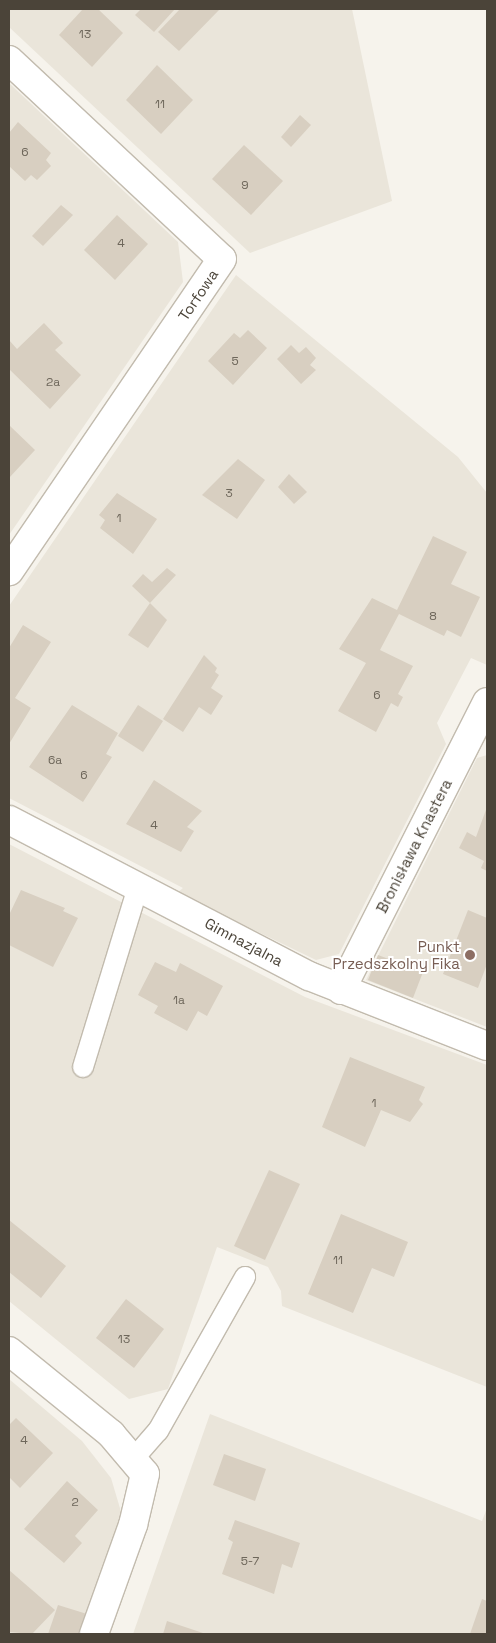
<!DOCTYPE html>
<html>
<head>
<meta charset="utf-8">
<style>
	body { margin:0 }
	#map { position:relative; width:496px; height:1643px; overflow:hidden; background:#f6f3ec; font-family:"Space Grotesk",sans-serif }
	div>[style] { position:absolute }
	[style*='--x'] { left:calc(var(--x)*1px); top:calc(var(--y)*1px); width:calc(var(--w)*1px); rotate:calc(var(--a)*1deg) }
	.residential>* { inset:0; background:#eae5da }
	.building>* { inset:0; background:#d8cfc1 }
	.roads { filter:drop-shadow(1px 0 #c2bbae) drop-shadow(-1px 0 #c2bbae) drop-shadow(0 1px #c2bbae) drop-shadow(0 -1px #c2bbae) }
	.service>* { height:20px; margin:-10px; padding:0 10px; transform-origin:10px; border-radius:10px; background:#fff }
	.minor>* { height:28px; margin:-14px; padding:0 14px; transform-origin:14px; border-radius:14px; background:#fff }
	.dots>* { width:14px; height:14px; translate:-50% -50%; box-sizing:border-box; border:2px solid #fff; border-radius:50% }
	span { translate:-50% -50%; white-space:nowrap; text-align:center; line-height:1.15; -webkit-text-stroke:4px #fff; paint-order:stroke }
	.number-label { font-size:12px; color:#6e675b }
	.number-label span { -webkit-text-stroke-width:0 }
	.street-label { font-size:15px; color:#4b4439 }
	.education-label { font-size:15px; color:#785e54 }
	.right { translate:-100% -50%; text-align:right }
	.frame { position:absolute; inset:0; border:10px solid #4b4439; pointer-events:none }
</style>
</head>
<body>
<div id="map">
	<div class="residential">
		<i style="clip-path:polygon(9px 9px,352px 9px,392px 201px,250px 253px,9px 27px)"></i>
		<i style="clip-path:polygon(9px 83px,178px 242px,183px 282px,9px 535px)"></i>
		<i style="clip-path:polygon(236px 275px,458px 457px,487px 493px,487px 665px,471px 658px,437px 723px,446px 744px,339px 954px,316px 960px,177px 893px,183px 888px,9px 798px,9px 606px)"></i>
		<i style="clip-path:polygon(487px 755px,487px 1027px,366px 980px,477px 758px)"></i>
		<i style="clip-path:polygon(9px 844px,305px 997px,487px 1065px,487px 1387px,282px 1306px,281px 1291px,268px 1267px,217px 1247px,168px 1389px,129px 1399px,9px 1301px)"></i>
		<i style="clip-path:polygon(9px 1379px,82px 1441px,111px 1478px,122px 1515px,79px 1634px,9px 1634px)"></i>
		<i style="clip-path:polygon(210px 1414px,482px 1521px,487px 1508px,487px 1634px,133px 1634px)"></i>
	</div>
	<div class="building">
		<i style="clip-path:polygon(83px 9px,98px 9px,123px 33px,92px 67px,59px 35px)"></i>
		<i style="clip-path:polygon(141px 9px,175px 9px,154px 32px,135px 15px)"></i>
		<i style="clip-path:polygon(180px 9px,220px 9px,179px 51px,158px 32px)"></i>
		<i style="clip-path:polygon(157px 65px,193px 100px,161px 134px,126px 100px)"></i>
		<i style="clip-path:polygon(300px 115px,311px 125px,291px 147px,281px 137px)"></i>
		<i style="clip-path:polygon(18px 122px,51px 153px,46px 160px,51px 166px,37px 180px,31px 175px,25px 181px,9px 166px,9px 133px)"></i>
		<i style="clip-path:polygon(244px 145px,283px 181px,251px 215px,212px 179px)"></i>
		<i style="clip-path:polygon(61px 205px,73px 215px,43px 246px,32px 236px)"></i>
		<i style="clip-path:polygon(117px 215px,148px 244px,115px 280px,84px 250px)"></i>
		<i style="clip-path:polygon(44px 323px,63px 343px,55px 350px,81px 375px,50px 409px,9px 369px,9px 340px,17px 349px)"></i>
		<i style="clip-path:polygon(248px 330px,267px 348px,233px 385px,208px 361px,234px 333px,240px 338px)"></i>
		<i style="clip-path:polygon(291px 345px,299px 353px,306px 347px,316px 358px,310px 365px,316px 370px,301px 384px,277px 359px)"></i>
		<i style="clip-path:polygon(9px 425px,35px 450px,9px 478px)"></i>
		<i style="clip-path:polygon(238px 459px,265px 480px,237px 519px,202px 495px)"></i>
		<i style="clip-path:polygon(289px 474px,307px 492px,294px 504px,278px 487px)"></i>
		<i style="clip-path:polygon(117px 493px,157px 519px,133px 554px,100px 528px,105px 520px,99px 515px)"></i>
		<i style="clip-path:polygon(433px 536px,467px 552px,451px 584px,480px 597px,461px 637px,447px 630px,444px 636px,399px 614px,380px 650px,413px 666px,398px 694px,403px 697px,398px 707px,391px 703px,376px 732px,338px 711px,366px 663px,339px 649px,372px 598px,397px 610px)"></i>
		<i style="clip-path:polygon(167px 568px,176px 575px,150px 603px,132px 586px,143px 574px,152px 582px)"></i>
		<i style="clip-path:polygon(150px 603px,167px 620px,148px 648px,128px 635px)"></i>
		<i style="clip-path:polygon(23px 625px,51px 642px,15px 698px,31px 708px,9px 744px,9px 648px)"></i>
		<i style="clip-path:polygon(204px 655px,217px 668px,215px 672px,219px 675px,211px 688px,223px 696px,211px 715px,199px 707px,183px 732px,163px 719px)"></i>
		<i style="clip-path:polygon(72px 705px,118px 733px,106px 754px,112px 757px,83px 802px,29px 767px)"></i>
		<i style="clip-path:polygon(138px 705px,163px 721px,143px 752px,118px 736px)"></i>
		<i style="clip-path:polygon(154px 780px,202px 811px,187px 827px,194px 831px,181px 852px,126px 824px)"></i>
		<i style="clip-path:polygon(487px 807px,487px 871px,481px 868px,484px 861px,459px 848px,467px 832px,476px 837px)"></i>
		<i style="clip-path:polygon(21px 890px,65px 908px,63px 911px,78px 918px,53px 967px,9px 945px,9px 915px)"></i>
		<i style="clip-path:polygon(468px 910px,487px 918px,487px 964px,478px 988px,443px 974px)"></i>
		<i style="clip-path:polygon(378px 955px,423px 972px,413px 998px,368px 980px)"></i>
		<i style="clip-path:polygon(155px 962px,176px 972px,180px 963px,223px 986px,207px 1016px,198px 1011px,187px 1031px,154px 1013px,158px 1006px,138px 995px)"></i>
		<i style="clip-path:polygon(350px 1057px,425px 1087px,419px 1100px,423px 1104px,410px 1122px,381px 1110px,365px 1147px,322px 1127px)"></i>
		<i style="clip-path:polygon(269px 1170px,300px 1184px,265px 1260px,234px 1246px)"></i>
		<i style="clip-path:polygon(341px 1214px,408px 1242px,394px 1277px,372px 1268px,353px 1313px,308px 1294px)"></i>
		<i style="clip-path:polygon(9px 1220px,66px 1266px,41px 1298px,9px 1272px)"></i>
		<i style="clip-path:polygon(126px 1299px,164px 1329px,134px 1368px,96px 1338px)"></i>
		<i style="clip-path:polygon(16px 1418px,53px 1453px,20px 1488px,9px 1477px,9px 1425px)"></i>
		<i style="clip-path:polygon(224px 1454px,266px 1469px,255px 1501px,213px 1485px)"></i>
		<i style="clip-path:polygon(67px 1481px,98px 1510px,75px 1536px,82px 1543px,64px 1563px,24px 1529px)"></i>
		<i style="clip-path:polygon(235px 1520px,300px 1543px,292px 1568px,282px 1564px,274px 1594px,222px 1574px,233px 1542px,228px 1539px)"></i>
		<i style="clip-path:polygon(9px 1570px,55px 1610px,32px 1634px,9px 1632px)"></i>
		<i style="clip-path:polygon(482px 1599px,487px 1601px,487px 1634px,470px 1634px)"></i>
		<i style="clip-path:polygon(58px 1605px,87px 1614px,80px 1634px,48px 1634px)"></i>
		<i style="clip-path:polygon(167px 1621px,206px 1634px,163px 1634px)"></i>
	</div>
	<div class="roads">
		<div class="service">
			<i style="--x:83;--y:1067;--w:188;--a:-73"></i>
			<i style="--x:135;--y:1457;--w:35;--a:-49"></i>
			<i style="--x:158;--y:1431;--w:177;--a:-60.5"></i>
		</div>
		<div class="minor">
			<i style="--x:9;--y:60;--w:291;--a:43.1"></i>
			<i style="--x:222;--y:259;--w:378;--a:124.3"></i>
			<i style="--x:9;--y:820;--w:338;--a:27.5"></i>
			<i style="--x:309;--y:976;--w:191;--a:21.5"></i>
			<i style="--x:341;--y:990;--w:323;--a:-63.1"></i>
			<i style="--x:9;--y:1351;--w:132;--a:39.1"></i>
			<i style="--x:111;--y:1434;--w:52;--a:49.6"></i>
			<i style="--x:145;--y:1474;--w:52;--a:103.2"></i>
			<i style="--x:133;--y:1525;--w:116;--a:109.7"></i>
		</div>
	</div>
	<div class="dots">
		<i style="left:470px;top:955px;background:#8d6e63"></i>
	</div>
	<div class="number-label">
		<span style="left:85px;top:35px">13</span>
		<span style="left:160px;top:105px">11</span>
		<span style="left:25px;top:153px">6</span>
		<span style="left:245px;top:186px">9</span>
		<span style="left:121px;top:244px">4</span>
		<span style="left:235px;top:362px">5</span>
		<span style="left:53px;top:383px">2a</span>
		<span style="left:229px;top:494px">3</span>
		<span style="left:119px;top:519px">1</span>
		<span style="left:433px;top:617px">8</span>
		<span style="left:377px;top:696px">6</span>
		<span style="left:55px;top:761px">6a</span>
		<span style="left:84px;top:776px">6</span>
		<span style="left:154px;top:826px">4</span>
		<span style="left:179px;top:1001px">1a</span>
		<span style="left:374px;top:1104px">1</span>
		<span style="left:338px;top:1261px">11</span>
		<span style="left:124px;top:1340px">13</span>
		<span style="left:24px;top:1441px">4</span>
		<span style="left:75px;top:1503px">2</span>
		<span style="left:250px;top:1562px">5-7</span>
	</div>
	<div class="street-label">
		<span style="left:198px;top:295px;rotate:-56deg">Torfowa</span>
		<span style="left:414px;top:846px;rotate:-63deg">Bronisława Knastera</span>
		<span style="left:244px;top:942px;rotate:28deg">Gimnazjalna</span>
	</div>
	<div class="education-label">
		<span class="right" style="left:460px;top:955px">Punkt<br>Przedszkolny Fika</span>
	</div>
	<div class="frame"></div>
</div>
</body>
</html>
